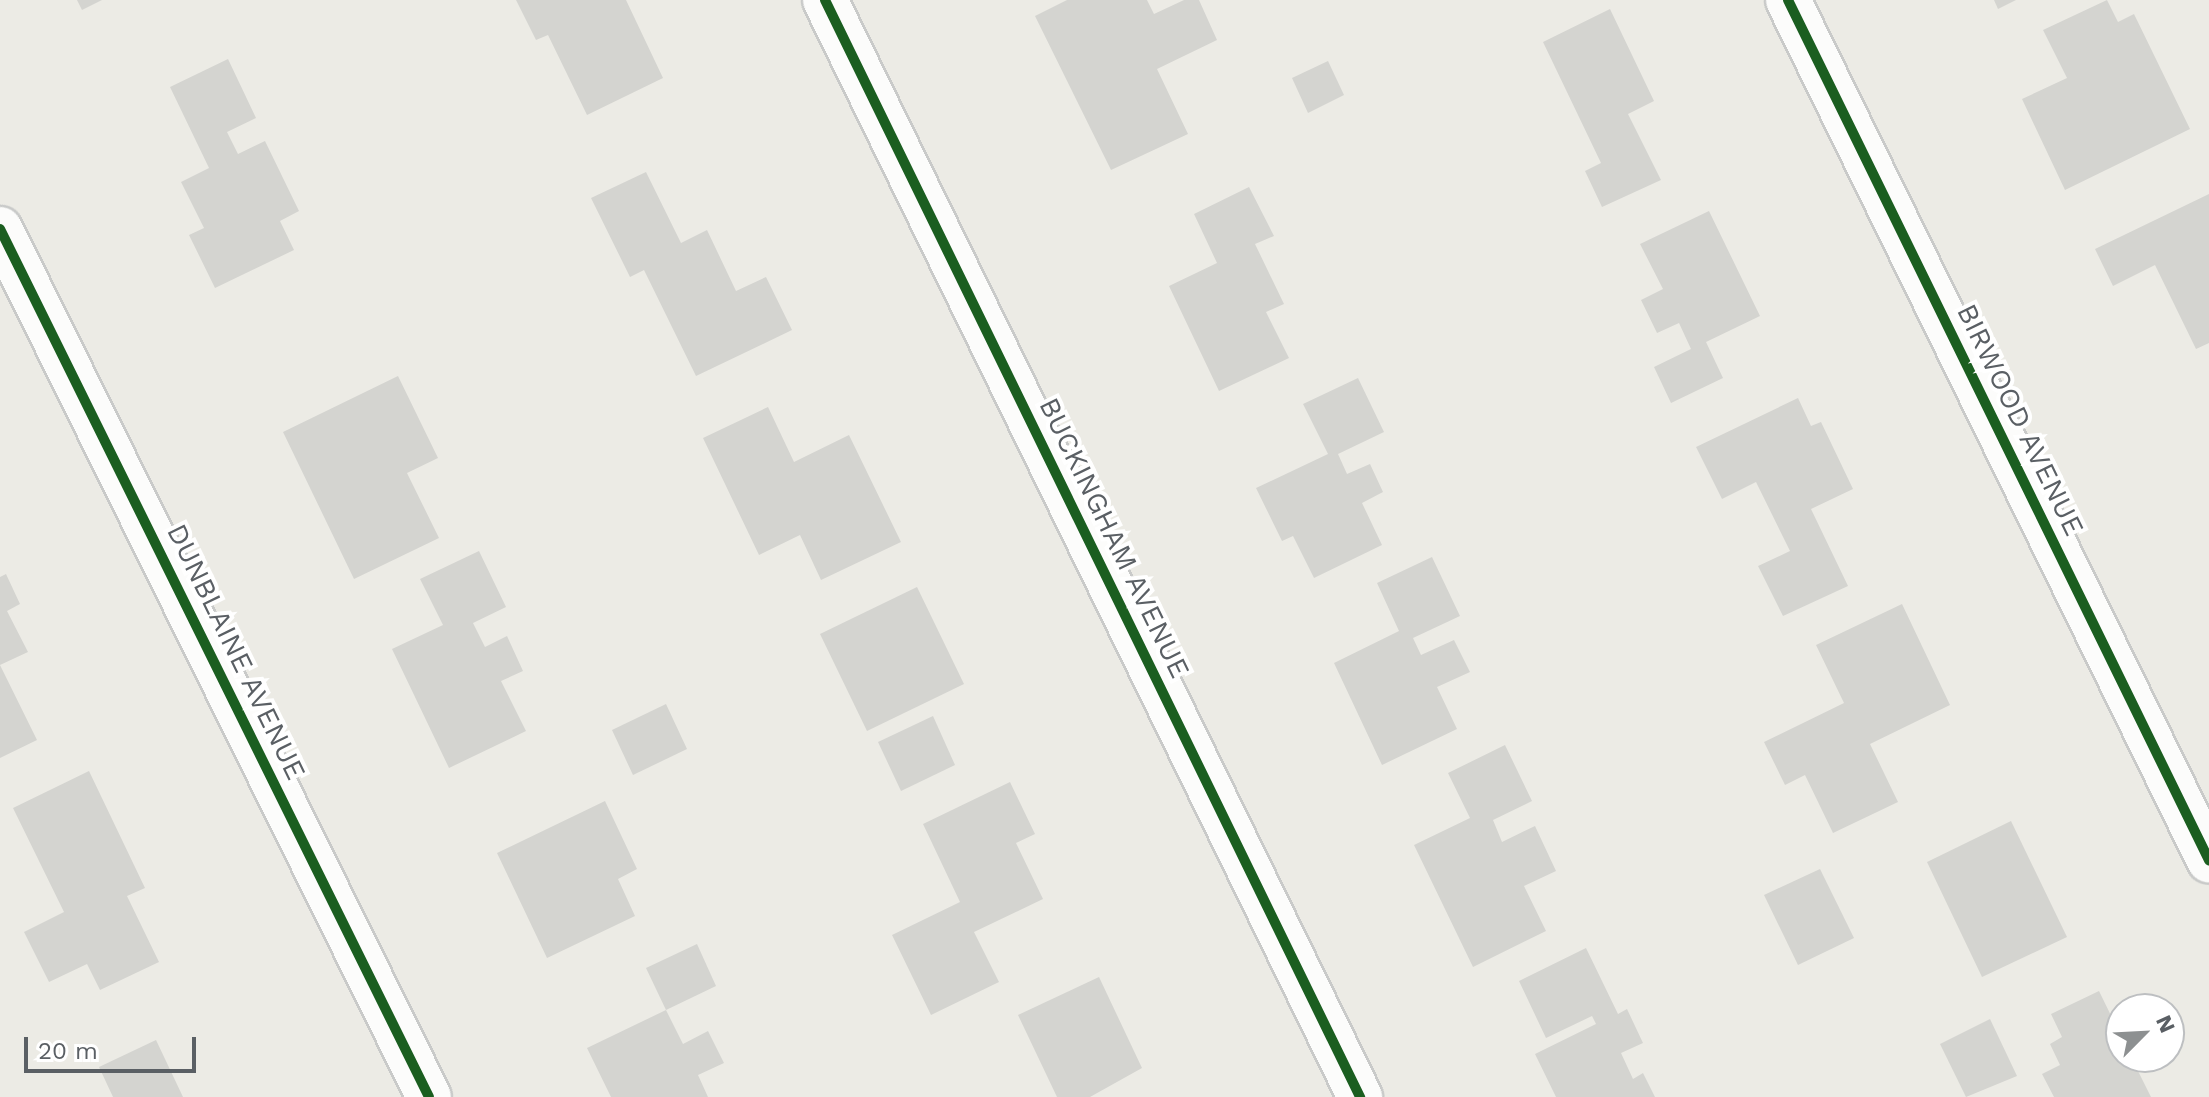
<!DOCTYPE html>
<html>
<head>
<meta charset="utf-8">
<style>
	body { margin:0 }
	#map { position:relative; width:2209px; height:1097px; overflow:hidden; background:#ecebe5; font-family:"Work Sans",sans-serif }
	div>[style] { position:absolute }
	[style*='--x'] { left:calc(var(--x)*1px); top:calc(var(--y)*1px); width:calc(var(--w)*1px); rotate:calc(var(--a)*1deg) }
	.building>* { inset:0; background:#d4d4d0 }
	.roads { filter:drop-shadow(2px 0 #c9cac9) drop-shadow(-2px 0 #c9cac9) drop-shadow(0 2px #c9cac9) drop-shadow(0 -2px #c9cac9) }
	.minor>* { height:44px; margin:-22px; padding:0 22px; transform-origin:22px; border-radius:22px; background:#fcfcfb }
	.cycleway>* { height:10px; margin:-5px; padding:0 5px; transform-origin:5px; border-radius:5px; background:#1b5e20 }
	span { translate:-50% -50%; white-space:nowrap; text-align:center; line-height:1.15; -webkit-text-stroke:8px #fff; paint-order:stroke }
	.street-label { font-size:28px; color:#5a5f64 }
	.north { position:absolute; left:2105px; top:993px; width:80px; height:80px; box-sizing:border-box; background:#fff; border:2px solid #bdbfc1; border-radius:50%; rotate:66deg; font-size:22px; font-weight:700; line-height:32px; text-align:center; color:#5a5f64 }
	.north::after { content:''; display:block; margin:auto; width:28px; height:36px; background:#8d9091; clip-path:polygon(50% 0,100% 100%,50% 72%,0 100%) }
	.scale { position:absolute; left:24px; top:1037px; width:172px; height:36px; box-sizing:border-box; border:4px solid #5a5f64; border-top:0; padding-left:10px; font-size:24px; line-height:28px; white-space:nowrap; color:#5a5f64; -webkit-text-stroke:6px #fff; paint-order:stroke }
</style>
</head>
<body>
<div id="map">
	<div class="building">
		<i style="clip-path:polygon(77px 0,102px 0,82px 10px)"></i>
		<i style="clip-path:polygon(516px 0,626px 0,663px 78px,587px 115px,548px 35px,536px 40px)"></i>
		<i style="clip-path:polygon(1067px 0,1147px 0,1154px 14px,1184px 0,1199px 0,1217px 40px,1157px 69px,1188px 134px,1111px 170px,1035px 16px)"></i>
		<i style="clip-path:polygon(1994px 0,2016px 0,1998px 9px)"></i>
		<i style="clip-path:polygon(2107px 0,2118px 22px,2134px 14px,2190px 129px,2065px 190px,2022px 99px,2067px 78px,2043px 30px)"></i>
		<i style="clip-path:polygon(1610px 9px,1654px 101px,1628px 114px,1661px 180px,1602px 207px,1585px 171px,1601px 163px,1543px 42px)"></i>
		<i style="clip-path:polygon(228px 59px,256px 118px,227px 132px,238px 154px,265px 141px,299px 211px,280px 221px,294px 250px,215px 288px,189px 235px,204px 228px,181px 182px,209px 168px,170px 87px)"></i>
		<i style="clip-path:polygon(1328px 61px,1344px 95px,1308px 113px,1292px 78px)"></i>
		<i style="clip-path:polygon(646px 172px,681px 243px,707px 230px,736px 291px,766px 277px,792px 330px,696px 376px,644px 270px,630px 277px,591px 198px)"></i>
		<i style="clip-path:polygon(1249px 187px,1274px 236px,1255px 244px,1284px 304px,1266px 312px,1289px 358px,1219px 391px,1169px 286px,1217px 263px,1194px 214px)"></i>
		<i style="clip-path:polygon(2209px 194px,2209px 343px,2196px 349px,2155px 265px,2113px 286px,2095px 249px)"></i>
		<i style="clip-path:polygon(1709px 211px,1760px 316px,1706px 342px,1723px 378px,1671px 403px,1654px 367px,1691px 349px,1679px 323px,1657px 333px,1641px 300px,1663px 289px,1640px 244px)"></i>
		<i style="clip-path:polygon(398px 376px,438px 458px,407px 473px,439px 538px,354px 579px,283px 432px)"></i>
		<i style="clip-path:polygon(1358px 378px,1384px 432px,1338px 454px,1347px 474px,1370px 464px,1383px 492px,1362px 503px,1382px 545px,1314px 578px,1293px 536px,1282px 541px,1256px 488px,1328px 454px,1303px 404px)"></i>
		<i style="clip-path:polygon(1798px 398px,1811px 426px,1821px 422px,1853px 489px,1811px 509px,1848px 586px,1783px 616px,1758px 566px,1790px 551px,1756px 482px,1722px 499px,1696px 447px)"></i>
		<i style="clip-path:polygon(768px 407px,794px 462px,849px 435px,901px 542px,821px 580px,800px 535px,759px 555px,703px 438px)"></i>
		<i style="clip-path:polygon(479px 551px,506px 607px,473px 623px,485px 647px,507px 636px,523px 671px,501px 681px,526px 731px,449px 768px,392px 649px,443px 625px,420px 579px)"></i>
		<i style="clip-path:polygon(1432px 557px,1460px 616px,1413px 638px,1421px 655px,1454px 640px,1470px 672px,1437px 687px,1457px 729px,1382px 765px,1334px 663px,1399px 631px,1377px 583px)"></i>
		<i style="clip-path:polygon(6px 574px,20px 604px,7px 611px,28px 652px,0 665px,37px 740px,0 758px,0 577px)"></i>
		<i style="clip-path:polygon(917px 587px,964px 684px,867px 731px,820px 634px)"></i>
		<i style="clip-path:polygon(1902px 604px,1950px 705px,1870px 744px,1898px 802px,1833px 833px,1805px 775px,1785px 785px,1764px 742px,1844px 703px,1816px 645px)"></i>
		<i style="clip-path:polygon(666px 704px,687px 749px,633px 775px,612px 730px)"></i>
		<i style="clip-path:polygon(933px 716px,955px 765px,901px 791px,878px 742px)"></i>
		<i style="clip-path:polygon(1505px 745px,1532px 801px,1493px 820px,1502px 842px,1535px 826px,1556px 871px,1524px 886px,1546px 931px,1473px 967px,1414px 845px,1470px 818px,1448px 773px)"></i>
		<i style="clip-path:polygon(89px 771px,145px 888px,127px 896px,159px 962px,100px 990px,87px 964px,49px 982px,24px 932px,64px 912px,13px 808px)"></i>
		<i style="clip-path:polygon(1010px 782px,1035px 834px,1016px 843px,1043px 899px,974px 932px,999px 982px,931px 1015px,892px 935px,960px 902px,923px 824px)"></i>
		<i style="clip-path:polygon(605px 801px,637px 869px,618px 879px,635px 916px,547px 958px,497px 853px)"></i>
		<i style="clip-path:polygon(2011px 821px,2067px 937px,1982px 977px,1927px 862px)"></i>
		<i style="clip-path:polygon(1820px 869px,1854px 938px,1798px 965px,1764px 895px)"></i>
		<i style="clip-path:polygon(697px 944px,716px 986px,666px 1010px,646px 968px)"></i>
		<i style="clip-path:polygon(1586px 948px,1618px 1014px,1627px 1009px,1643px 1043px,1621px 1053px,1633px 1079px,1643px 1073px,1655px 1097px,1556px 1097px,1535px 1054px,1596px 1024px,1592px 1016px,1546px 1038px,1519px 981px)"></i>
		<i style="clip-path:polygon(1099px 977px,1142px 1068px,1090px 1097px,1057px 1097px,1018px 1015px)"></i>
		<i style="clip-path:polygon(2099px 991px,2121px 1036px,2121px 1057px,2131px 1057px,2151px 1097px,2054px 1097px,2042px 1074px,2060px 1065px,2050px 1044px,2062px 1037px,2051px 1014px)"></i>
		<i style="clip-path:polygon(666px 1010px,683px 1044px,708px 1031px,724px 1063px,698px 1075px,708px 1097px,611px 1097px,587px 1048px)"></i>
		<i style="clip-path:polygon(1990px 1019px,2017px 1076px,1966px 1097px,1940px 1044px)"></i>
		<i style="clip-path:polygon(156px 1040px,183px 1097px,113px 1097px,99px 1067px)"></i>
	</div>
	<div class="roads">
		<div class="minor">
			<i style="--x:825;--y:0;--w:1221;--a:64"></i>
			<i style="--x:1788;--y:0;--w:958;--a:63.92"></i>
			<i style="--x:0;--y:229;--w:968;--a:63.7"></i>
		</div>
	</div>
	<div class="cycleway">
		<i style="--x:825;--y:0;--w:1221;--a:64"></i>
		<i style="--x:1788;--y:0;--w:958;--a:63.92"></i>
		<i style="--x:0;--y:229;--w:968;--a:63.7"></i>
	</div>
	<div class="street-label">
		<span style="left:2020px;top:420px;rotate:64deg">BIRWOOD AVENUE</span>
		<span style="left:1114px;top:538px;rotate:64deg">BUCKINGHAM AVENUE</span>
		<span style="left:236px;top:652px;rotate:64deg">DUNBLAINE AVENUE</span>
	</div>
	<div class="north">N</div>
	<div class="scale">20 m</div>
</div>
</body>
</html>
